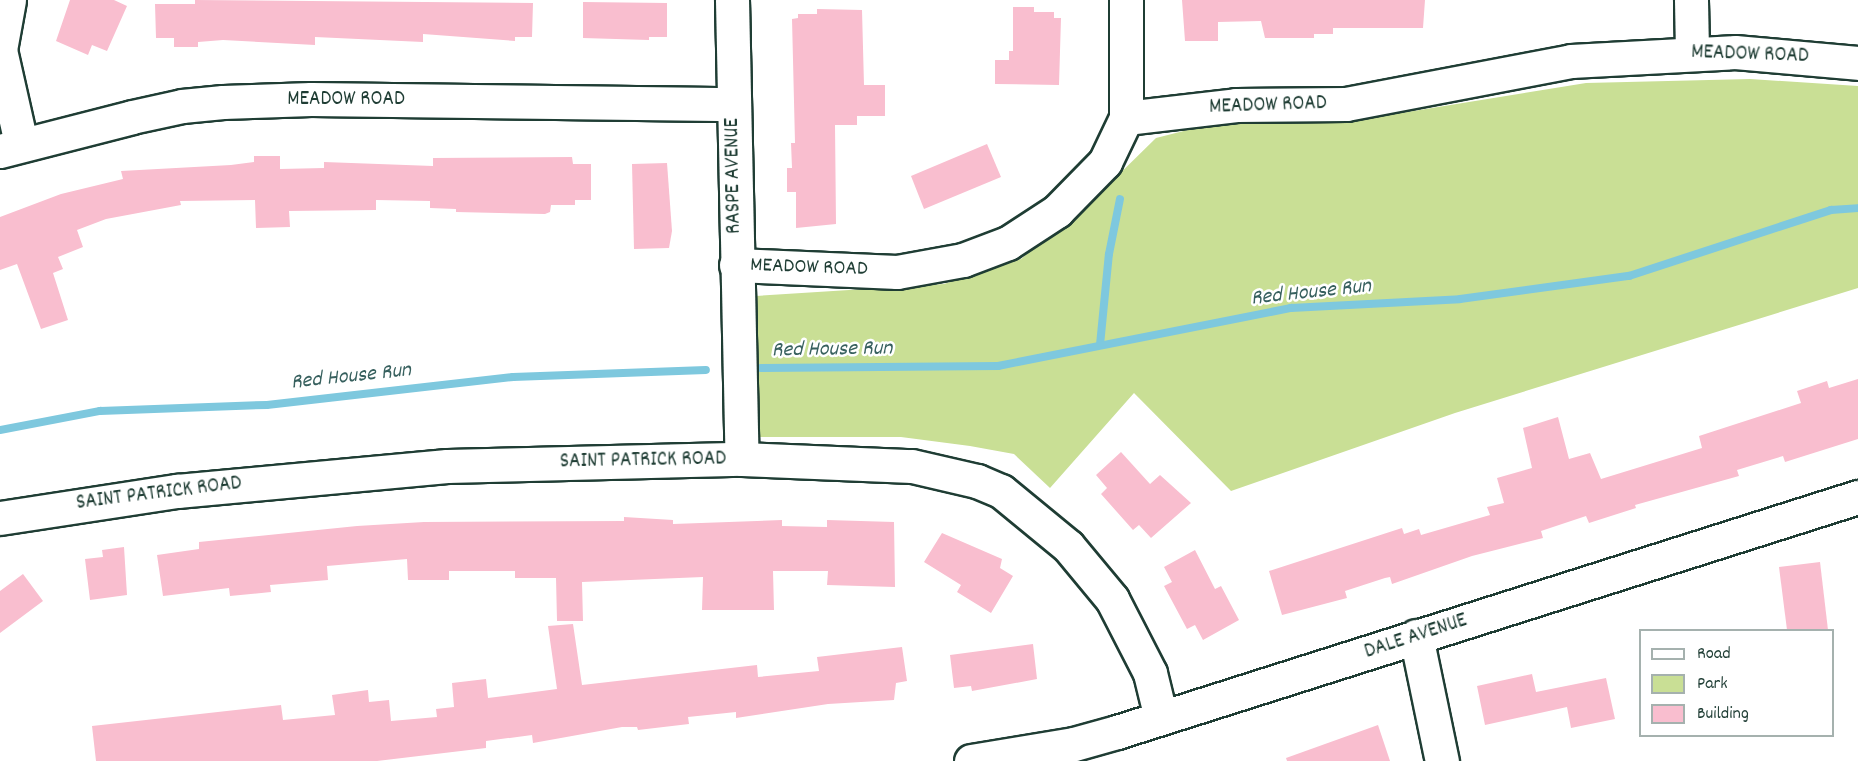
<!DOCTYPE html>
<html>
<head>
<meta charset="utf-8">
<style>
	body { margin:0 }
	#map { position:relative; width:1858px; height:761px; overflow:hidden; background:#fff; font-family:Dekko,sans-serif }
	div>[style] { position:absolute }
	[style*='--x'] { left:calc(var(--x)*1px); top:calc(var(--y)*1px); width:calc(var(--w)*1px); rotate:calc(var(--a)*1deg) }
	.green>* { inset:0; background:#c9df95 }
	.stream>* { height:8px; margin:-4px; padding:0 4px; transform-origin:4px; border-radius:4px; background:#7ec8de }
	.building>* { inset:0; background:#f9becf }
	.roads { filter:drop-shadow(2px 0 #1f3d34) drop-shadow(-2px 0 #1f3d34) drop-shadow(0 2px #1f3d34) drop-shadow(0 -2px #1f3d34) }
	.street>* { height:33px; margin:-16.5px; padding:0 16.5px; transform-origin:16.5px; border-radius:16.5px; background:#fff }
	span { translate:-50% -50%; white-space:nowrap; text-align:center; line-height:1.15; -webkit-text-stroke:5px #fff; paint-order:stroke }
	.street-label { font-size:21px; color:#1f3d34 }
	.water-label { font-size:22px; color:#37605e; font-style:italic }
	.legend { position:absolute; left:1639px; top:629px; width:195px; height:108px; box-sizing:border-box; background:#fff; border:2px solid #a5b1ae; margin:0; padding:8px 10px; list-style:none; font-size:18px; color:#1f3d34 }
	.legend li { display:flex; align-items:center; gap:12px; height:30px }
	.legend b { width:30px; border:2px solid #a5b1ae }
</style>
</head>
<body>
<div id="map">
	<div class="green">
		<i style="clip-path:polygon(1750px 79px,1858px 86px,1858px 288px,1455px 413px,1231px 491px,1134px 393px,1050px 488px,1014px 454px,970px 446px,901px 437px,756px 437px,756px 296px,944px 284px,1021px 259px,1104px 189px,1156px 138px,1247px 115px,1401px 113px,1586px 83px)"></i>
	</div>
	<div class="stream">
		<i style="--x:1100;--y:345;--w:91;--a:-84.4"></i>
		<i style="--x:1109;--y:254;--w:56;--a:-78.7"></i>
		<i style="--x:761;--y:368;--w:237;--a:-0.5"></i>
		<i style="--x:998;--y:366;--w:299;--a:-11.2"></i>
		<i style="--x:1291;--y:308;--w:169;--a:-3"></i>
		<i style="--x:1460;--y:299;--w:171;--a:-7.8"></i>
		<i style="--x:1629;--y:276;--w:213;--a:-18.1"></i>
		<i style="--x:1831;--y:210;--w:27;--a:-4"></i>
		<i style="--x:0;--y:430;--w:102;--a:-10.8"></i>
		<i style="--x:100;--y:411;--w:167;--a:-2.1"></i>
		<i style="--x:267;--y:405;--w:248;--a:-6.5"></i>
		<i style="--x:513;--y:377;--w:193;--a:-2.1"></i>
	</div>
	<div class="building">
		<i style="clip-path:polygon(70px 0,114px 0,127px 6px,107px 51px,92px 45px,88px 55px,56px 41px)"></i>
		<i style="clip-path:polygon(195px 0,533px 3px,532px 37px,515px 37px,515px 41px,423px 34px,423px 42px,315px 37px,315px 45px,223px 40px,198px 42px,198px 47px,174px 47px,174px 38px,156px 38px,155px 4px,195px 4px)"></i>
		<i style="clip-path:polygon(1182px 0,1425px 0,1423px 28px,1333px 28px,1333px 34px,1314px 34px,1314px 38px,1265px 38px,1261px 21px,1218px 22px,1218px 41px,1185px 41px)"></i>
		<i style="clip-path:polygon(583px 2px,667px 3px,667px 37px,649px 37px,649px 40px,583px 38px)"></i>
		<i style="clip-path:polygon(1013px 7px,1034px 7px,1034px 12px,1054px 12px,1054px 18px,1061px 18px,1059px 85px,995px 84px,995px 60px,1009px 60px,1009px 51px,1013px 51px)"></i>
		<i style="clip-path:polygon(817px 9px,862px 10px,864px 85px,885px 85px,885px 116px,857px 116px,857px 125px,835px 125px,836px 224px,796px 228px,796px 192px,787px 192px,787px 168px,792px 168px,791px 143px,795px 143px,792px 19px,798px 18px,798px 14px,817px 14px)"></i>
		<i style="clip-path:polygon(987px 144px,1001px 177px,924px 209px,911px 176px)"></i>
		<i style="clip-path:polygon(254px 156px,280px 156px,280px 169px,324px 168px,324px 162px,433px 166px,433px 158px,572px 157px,573px 164px,591px 164px,591px 200px,575px 200px,575px 205px,551px 205px,550px 212px,545px 214px,456px 212px,456px 209px,430px 208px,430px 201px,376px 200px,376px 210px,289px 211px,290px 227px,256px 228px,255px 200px,180px 201px,181px 205px,106px 219px,77px 230px,83px 247px,58px 257px,63px 269px,53px 273px,68px 320px,41px 329px,17px 264px,0 270px,0 217px,61px 194px,123px 179px,121px 171px,231px 165px,254px 162px)"></i>
		<i style="clip-path:polygon(667px 163px,672px 231px,669px 248px,634px 249px,632px 164px)"></i>
		<i style="clip-path:polygon(1858px 379px,1858px 439px,1785px 462px,1783px 456px,1737px 470px,1739px 476px,1635px 505px,1636px 508px,1589px 523px,1586px 516px,1541px 531px,1543px 538px,1472px 556px,1392px 584px,1390px 577px,1385px 578px,1345px 591px,1347px 598px,1282px 615px,1269px 571px,1402px 528px,1404px 534px,1419px 529px,1421px 535px,1490px 515px,1487px 507px,1504px 503px,1497px 478px,1532px 468px,1523px 428px,1558px 417px,1569px 459px,1590px 453px,1601px 479px,1702px 448px,1699px 436px,1801px 403px,1797px 391px,1827px 381px,1829px 388px)"></i>
		<i style="clip-path:polygon(1121px 452px,1150px 484px,1160px 475px,1191px 503px,1151px 538px,1139px 525px,1133px 530px,1101px 494px,1107px 488px,1096px 475px)"></i>
		<i style="clip-path:polygon(624px 517px,673px 520px,673px 524px,782px 520px,782px 526px,827px 527px,827px 520px,894px 522px,895px 587px,827px 585px,828px 571px,773px 571px,774px 610px,702px 610px,703px 577px,582px 582px,583px 621px,557px 621px,556px 578px,515px 578px,515px 571px,449px 571px,449px 580px,408px 580px,407px 559px,327px 566px,328px 580px,270px 585px,271px 592px,230px 596px,229px 588px,163px 596px,157px 555px,199px 549px,199px 542px,357px 526px,424px 522px,624px 521px)"></i>
		<i style="clip-path:polygon(942px 533px,1002px 559px,1000px 568px,1013px 576px,991px 613px,957px 592px,961px 585px,924px 562px)"></i>
		<i style="clip-path:polygon(124px 547px,127px 595px,90px 600px,85px 559px,103px 557px,102px 550px)"></i>
		<i style="clip-path:polygon(1195px 550px,1215px 589px,1221px 586px,1239px 620px,1203px 640px,1195px 625px,1187px 629px,1164px 586px,1172px 582px,1164px 567px)"></i>
		<i style="clip-path:polygon(1820px 562px,1828px 630px,1787px 630px,1779px 567px)"></i>
		<i style="clip-path:polygon(23px 574px,43px 601px,0 633px,0 591px)"></i>
		<i style="clip-path:polygon(573px 624px,582px 685px,757px 665px,758px 677px,819px 671px,817px 657px,902px 647px,907px 681px,896px 683px,894px 700px,828px 704px,736px 718px,736px 712px,688px 717px,689px 724px,638px 730px,637px 727px,622px 727px,533px 743px,532px 735px,486px 741px,486px 748px,377px 761px,96px 761px,92px 726px,281px 705px,283px 720px,335px 715px,332px 695px,368px 690px,369px 702px,389px 700px,391px 721px,437px 717px,436px 709px,454px 707px,452px 683px,486px 679px,488px 698px,557px 689px,548px 626px)"></i>
		<i style="clip-path:polygon(1033px 644px,1037px 679px,972px 691px,971px 686px,954px 688px,950px 655px)"></i>
		<i style="clip-path:polygon(1532px 674px,1536px 692px,1606px 678px,1615px 719px,1571px 728px,1567px 707px,1485px 725px,1477px 686px)"></i>
		<i style="clip-path:polygon(1378px 725px,1390px 761px,1287px 761px,1286px 758px)"></i>
	</div>
	<div class="roads">
		<div class="street">
			<i style="--x:9;--y:0;--w:51;--a:100.2"></i>
			<i style="--x:0;--y:50;--w:95;--a:77.3"></i>
			<i style="--x:732;--y:0;--w:459;--a:88.8"></i>
			<i style="--x:1126;--y:0;--w:118;--a:90"></i>
			<i style="--x:1691;--y:0;--w:53;--a:88.9"></i>
			<i style="--x:0;--y:151;--w:136;--a:-14.4"></i>
			<i style="--x:132;--y:117;--w:51;--a:-12.4"></i>
			<i style="--x:182;--y:106;--w:41;--a:-5.6"></i>
			<i style="--x:223;--y:102;--w:88;--a:-2"></i>
			<i style="--x:311;--y:99;--w:422;--a:0.7"></i>
			<i style="--x:736;--y:265;--w:161;--a:2.5"></i>
			<i style="--x:897;--y:272;--w:67;--a:-10.3"></i>
			<i style="--x:963;--y:260;--w:48;--a:-20.7"></i>
			<i style="--x:1008;--y:243;--w:59;--a:-33.1"></i>
			<i style="--x:1057;--y:211;--w:69;--a:-45.6"></i>
			<i style="--x:1105;--y:162;--w:49;--a:-64.5"></i>
			<i style="--x:1126;--y:118;--w:111;--a:-6.7"></i>
			<i style="--x:1236;--y:105;--w:110;--a:-0.5"></i>
			<i style="--x:1346;--y:104;--w:229;--a:-10.8"></i>
			<i style="--x:1571;--y:61;--w:164;--a:-3.1"></i>
			<i style="--x:1735;--y:52;--w:123;--a:5.1"></i>
			<i style="--x:0;--y:518;--w:179;--a:-8.7"></i>
			<i style="--x:177;--y:491;--w:271;--a:-5.3"></i>
			<i style="--x:447;--y:466;--w:295;--a:-1.4"></i>
			<i style="--x:742;--y:459;--w:170;--a:2.4"></i>
			<i style="--x:912;--y:466;--w:67;--a:13"></i>
			<i style="--x:977;--y:481;--w:26;--a:23"></i>
			<i style="--x:1001;--y:491;--w:87;--a:39.4"></i>
			<i style="--x:1068;--y:546;--w:69;--a:50.3"></i>
			<i style="--x:1112;--y:599;--w:83;--a:62.8"></i>
			<i style="--x:1150;--y:673;--w:46;--a:76.3"></i>
			<i style="--x:1416;--y:636;--w:128;--a:78.3"></i>
			<i style="--x:971;--y:761;--w:104;--a:-9.4"></i>
			<i style="--x:1074;--y:744;--w:45;--a:-15.6"></i>
			<i style="--x:1117;--y:732;--w:777;--a:-17.6"></i>
		</div>
	</div>
	<div class="street-label">
		<span style="left:1750px;top:55px;rotate:2deg">MEADOW ROAD</span>
		<span style="left:346px;top:100px">MEADOW ROAD</span>
		<span style="left:1268px;top:106px;rotate:-2deg">MEADOW ROAD</span>
		<span style="left:734px;top:176px;rotate:-91deg">RASPE AVENUE</span>
		<span style="left:809px;top:268px;rotate:2deg">MEADOW ROAD</span>
		<span style="left:643px;top:461px;rotate:-1deg">SAINT PATRICK ROAD</span>
		<span style="left:159px;top:494px;rotate:-7deg">SAINT PATRICK ROAD</span>
		<span style="left:1416px;top:637px;rotate:-18deg">DALE AVENUE</span>
	</div>
	<div class="water-label">
		<span style="left:1311px;top:293px;rotate:-6deg">Red House Run</span>
		<span style="left:832px;top:350px;rotate:-1deg">Red House Run</span>
		<span style="left:351px;top:377px;rotate:-6deg">Red House Run</span>
	</div>
	<ul class="legend">
	<li><b style="height:8px;background:#fff"></b>Road</li>
	<li><b style="height:16px;background:#c9df95"></b>Park</li>
	<li><b style="height:16px;background:#f9becf"></b>Building</li>
	</ul>
</div>
</body>
</html>
